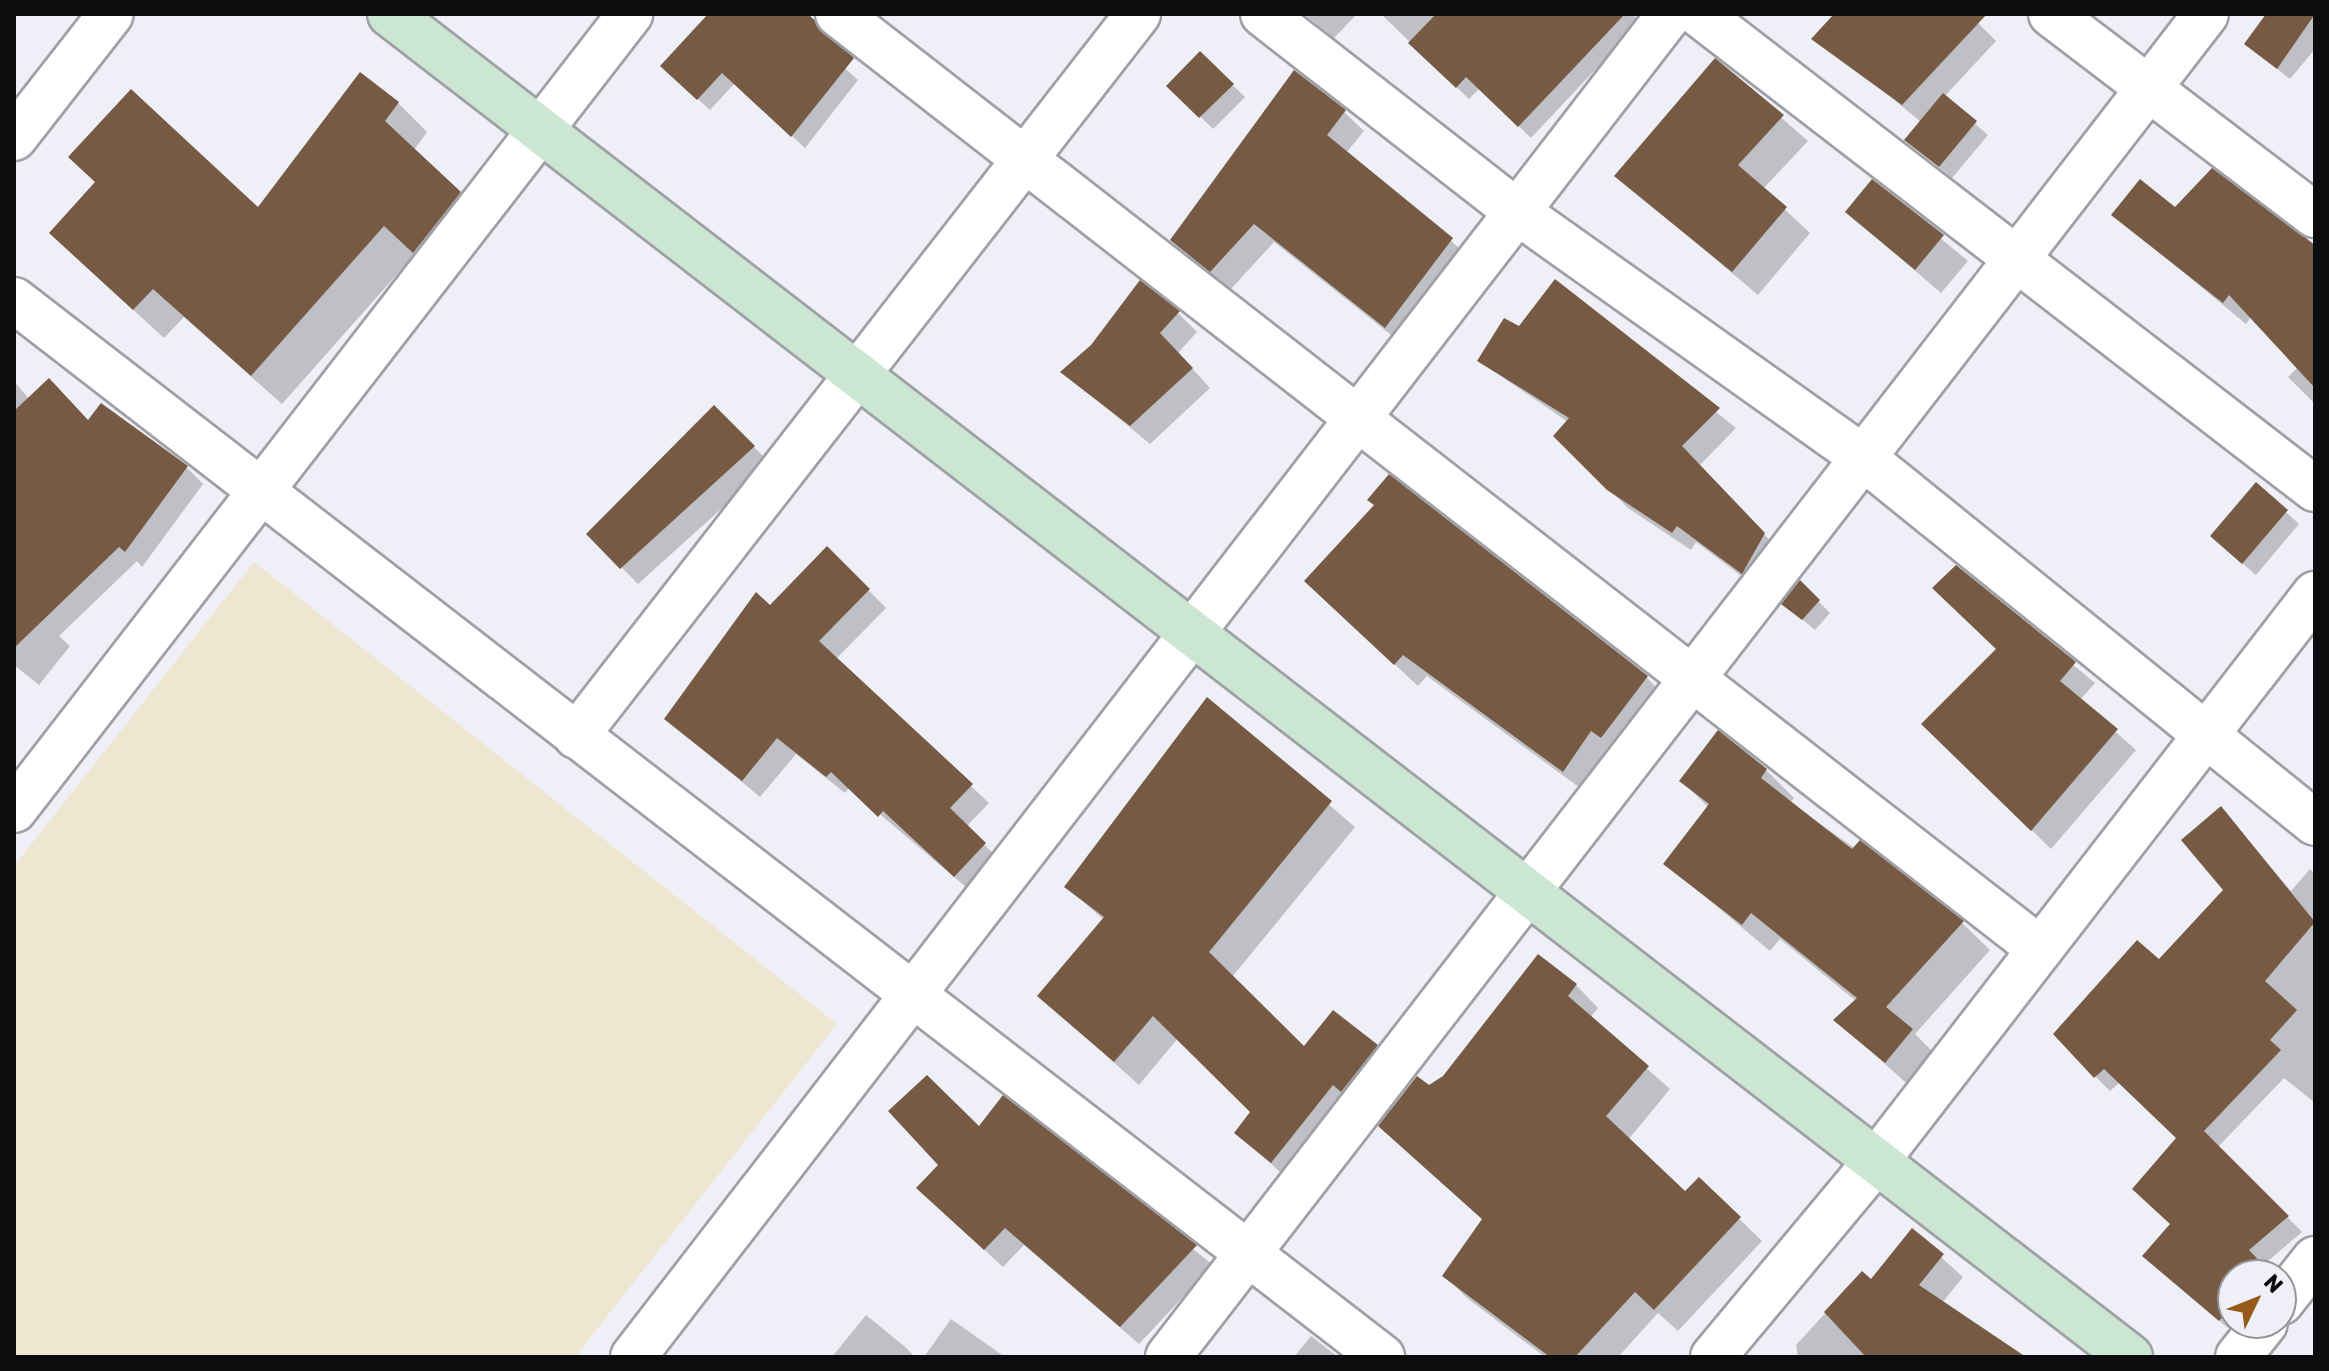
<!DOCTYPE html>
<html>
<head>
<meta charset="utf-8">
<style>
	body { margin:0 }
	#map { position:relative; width:2329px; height:1371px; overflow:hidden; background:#eff0f7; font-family:Rubik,sans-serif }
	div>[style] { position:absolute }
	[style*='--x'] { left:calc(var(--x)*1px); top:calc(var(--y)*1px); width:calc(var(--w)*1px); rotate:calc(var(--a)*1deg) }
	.education>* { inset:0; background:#efe6d1 }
	.shadow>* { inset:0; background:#0003 }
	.building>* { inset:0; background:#765a44 }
	.roads { filter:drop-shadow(2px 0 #9fa0a6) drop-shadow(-2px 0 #9fa0a6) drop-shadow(0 2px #9fa0a6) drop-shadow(0 -2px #9fa0a6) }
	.street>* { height:44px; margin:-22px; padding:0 22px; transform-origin:22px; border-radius:22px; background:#fff }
	.secondary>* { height:44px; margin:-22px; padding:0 22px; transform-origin:22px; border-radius:22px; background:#cbe7d2 }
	span { translate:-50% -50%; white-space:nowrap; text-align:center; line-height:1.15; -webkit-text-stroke:8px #eff0f7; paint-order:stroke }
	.frame { position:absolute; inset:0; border:16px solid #0b0c0e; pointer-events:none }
	.north { position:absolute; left:2217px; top:1259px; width:80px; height:80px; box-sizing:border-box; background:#eff0f7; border:2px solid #94959a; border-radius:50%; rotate:47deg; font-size:22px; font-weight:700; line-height:32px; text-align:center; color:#0b0c0e }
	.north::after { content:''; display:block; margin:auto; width:28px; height:36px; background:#95591a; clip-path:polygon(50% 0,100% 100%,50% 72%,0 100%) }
</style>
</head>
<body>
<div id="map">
	<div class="education">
		<i style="clip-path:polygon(254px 562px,837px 1024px,575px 1357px,14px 1357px,14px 866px)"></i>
	</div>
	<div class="shadow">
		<i style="clip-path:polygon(709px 14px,783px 14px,858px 80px,805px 148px,735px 83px,710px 110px,675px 78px)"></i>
		<i style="clip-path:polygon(1304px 14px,1357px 14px,1334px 38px)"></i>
		<i style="clip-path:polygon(1381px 14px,1632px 14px,1640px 22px,1531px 138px,1480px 88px,1469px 99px)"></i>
		<i style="clip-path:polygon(1872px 14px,1969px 14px,1996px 41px,1944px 97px,1988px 135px,1952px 178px,1906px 140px,1921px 122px,1858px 70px)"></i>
		<i style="clip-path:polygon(2268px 14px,2315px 14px,2315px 49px,2290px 79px,2246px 44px)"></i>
		<i style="clip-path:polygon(1200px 54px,1245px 97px,1213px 129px,1169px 86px)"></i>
		<i style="clip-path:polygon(1716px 61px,1808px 141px,1763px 189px,1810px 233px,1758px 295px,1617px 176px)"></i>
		<i style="clip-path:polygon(398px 103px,427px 132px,414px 150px,489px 223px,444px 281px,415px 254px,282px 404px,184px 317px,164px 338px,81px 262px,258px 210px)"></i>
		<i style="clip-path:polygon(1344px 112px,1364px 131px,1346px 153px,1471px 258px,1405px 346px,1274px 242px,1230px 290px,1172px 240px)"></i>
		<i style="clip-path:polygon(1872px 182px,1968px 261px,1941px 293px,1847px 212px)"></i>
		<i style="clip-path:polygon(2175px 209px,2315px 253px,2315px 404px,2288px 377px,2298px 367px,2251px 317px,2246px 324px,2114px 215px)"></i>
		<i style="clip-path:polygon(1555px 282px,1736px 428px,1699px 466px,1782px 553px,1760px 590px,1696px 542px,1691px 550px,1628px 508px,1556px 436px,1568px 422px,1479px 361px,1519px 329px)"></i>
		<i style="clip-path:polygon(1178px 313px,1197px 332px,1178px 353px,1210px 388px,1150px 444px,1063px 372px)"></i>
		<i style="clip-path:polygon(14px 381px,29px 399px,187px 468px,203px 484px,142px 567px,137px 561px,59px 636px,70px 646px,39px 685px,14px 665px)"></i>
		<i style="clip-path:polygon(714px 408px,771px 464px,638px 584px,589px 534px)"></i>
		<i style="clip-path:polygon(2256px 485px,2299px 524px,2256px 575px,2225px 548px)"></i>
		<i style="clip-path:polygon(827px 549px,886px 608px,836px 659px,989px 803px,966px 827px,1002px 862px,973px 893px,849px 788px,845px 793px,796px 754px,760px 797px,666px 719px)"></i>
		<i style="clip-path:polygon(1956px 567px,2095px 683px,2080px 700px,2136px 750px,2051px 849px,1924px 724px,1998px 649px)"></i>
		<i style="clip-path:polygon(1800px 583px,1830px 613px,1815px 630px,1784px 604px)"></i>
		<i style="clip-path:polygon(1330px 604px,1646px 677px,1669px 700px,1587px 793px,1427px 676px,1418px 686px)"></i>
		<i style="clip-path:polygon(1207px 700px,1355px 827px,1232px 977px,1304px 1049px,1376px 1046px,1400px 1071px,1296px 1186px,1236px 1133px,1253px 1112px,1178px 1038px,1139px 1085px,1040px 996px,1104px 920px,1067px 887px)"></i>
		<i style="clip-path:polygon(1766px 770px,1794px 798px,1790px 803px,1962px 923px,1990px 950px,1915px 1034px,1939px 1058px,1914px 1090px,1836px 1020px,1856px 1001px,1780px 939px,1770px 951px,1666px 864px,1709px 808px,1682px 781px)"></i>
		<i style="clip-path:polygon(2221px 809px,2291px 891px,2310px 869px,2315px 874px,2315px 1103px,2284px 1078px,2218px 1147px,2302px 1232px,2262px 1266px,2271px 1275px,2233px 1275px,2233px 1323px,2245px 1323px,2235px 1334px,2144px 1256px,2172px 1224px,2178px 1139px,2120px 1082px,2110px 1091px,2096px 1077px,2159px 961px,2226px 890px)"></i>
		<i style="clip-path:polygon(1576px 985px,1598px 1008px,1590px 1018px,1670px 1089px,1628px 1140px,1685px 1194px,1699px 1180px,1762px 1241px,1678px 1331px,1658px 1313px,1618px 1357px,1545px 1357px,1467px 1298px,1444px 1275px,1483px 1220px,1403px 1148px,1429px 1088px)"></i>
		<i style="clip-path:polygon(1003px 1098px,1213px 1265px,1139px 1344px,1024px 1245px,1003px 1267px,937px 1206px)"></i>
		<i style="clip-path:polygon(1912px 1231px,1963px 1277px,1942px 1303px,2023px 1357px,1798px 1357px,1796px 1345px,1862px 1273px,1871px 1282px)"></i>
		<i style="clip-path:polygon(866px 1315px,904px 1346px,915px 1357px,832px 1357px)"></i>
		<i style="clip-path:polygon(951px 1319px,1005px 1357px,924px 1357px)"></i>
		<i style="clip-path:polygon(1311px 1336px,1338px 1357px,1294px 1357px)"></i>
	</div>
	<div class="building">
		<i style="clip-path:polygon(708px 14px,808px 14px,854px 58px,791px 137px,722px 73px,697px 100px,660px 66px)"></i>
		<i style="clip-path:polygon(1436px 14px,1625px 14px,1518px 127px,1466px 77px,1456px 88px,1408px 43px)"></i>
		<i style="clip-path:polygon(1834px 14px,1987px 14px,1902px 105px,1811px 39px)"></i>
		<i style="clip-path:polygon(2266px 14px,2315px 14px,2277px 69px,2244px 44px)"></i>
		<i style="clip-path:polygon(1200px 51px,1234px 84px,1199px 118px,1166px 86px)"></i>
		<i style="clip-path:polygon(1715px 58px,1784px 115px,1738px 165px,1787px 207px,1732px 272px,1614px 176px)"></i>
		<i style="clip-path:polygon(1294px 70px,1346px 110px,1327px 135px,1453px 238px,1385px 328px,1254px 224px,1210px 272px,1170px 240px)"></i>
		<i style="clip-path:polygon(360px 72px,399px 102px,385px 121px,461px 192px,413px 253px,384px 226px,251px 376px,153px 289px,133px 310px,49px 233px,95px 182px,68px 157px,131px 89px,258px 207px)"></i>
		<i style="clip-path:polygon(1943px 93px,1977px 121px,1939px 167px,1904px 140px)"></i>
		<i style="clip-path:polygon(2212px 168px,2315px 245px,2315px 388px,2229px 295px,2223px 303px,2111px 215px,2140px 179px,2175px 207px)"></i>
		<i style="clip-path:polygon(1872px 179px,1944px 235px,1915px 270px,1845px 212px)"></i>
		<i style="clip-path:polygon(1555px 279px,1720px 408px,1682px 446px,1765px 533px,1742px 574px,1677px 526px,1672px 533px,1607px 490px,1553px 436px,1569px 418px,1477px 361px,1504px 318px,1519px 326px)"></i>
		<i style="clip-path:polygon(1140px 280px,1180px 311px,1160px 333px,1193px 368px,1130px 426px,1060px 372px,1091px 345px)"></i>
		<i style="clip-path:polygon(49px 378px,88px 420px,101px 403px,188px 466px,125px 552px,119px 547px,14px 648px,14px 411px)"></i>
		<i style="clip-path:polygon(714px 405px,755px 446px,620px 569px,586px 534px)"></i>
		<i style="clip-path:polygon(1389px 474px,1648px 676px,1601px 738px,1591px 731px,1563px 772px,1403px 655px,1394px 665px,1304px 581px,1374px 505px,1367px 500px)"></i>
		<i style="clip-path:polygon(2256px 482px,2288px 510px,2242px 564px,2210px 536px)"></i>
		<i style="clip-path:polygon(827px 546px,870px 589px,819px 641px,973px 784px,950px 808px,986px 843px,954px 877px,883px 811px,878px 817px,831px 772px,826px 777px,777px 738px,742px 781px,664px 719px,756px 592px,770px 605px)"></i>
		<i style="clip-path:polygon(1956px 565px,2076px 662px,2060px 681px,2118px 729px,2031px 831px,1921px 724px,1996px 649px,1932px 588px)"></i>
		<i style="clip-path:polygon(1800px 580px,1820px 600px,1802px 620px,1781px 604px)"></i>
		<i style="clip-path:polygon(1207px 697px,1332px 801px,1209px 952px,1304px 1046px,1333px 1010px,1378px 1045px,1341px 1092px,1333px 1085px,1271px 1163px,1234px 1133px,1250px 1112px,1153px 1016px,1114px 1062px,1037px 996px,1104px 917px,1064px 887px)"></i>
		<i style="clip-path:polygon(1718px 730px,1767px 769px,1761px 778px,1852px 849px,1860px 840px,1964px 921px,1886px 1007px,1913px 1029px,1885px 1063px,1833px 1020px,1857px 998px,1751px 913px,1742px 925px,1663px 864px,1709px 804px,1679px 781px)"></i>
		<i style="clip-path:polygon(2221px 806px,2315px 922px,2265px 981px,2297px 1010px,2270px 1040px,2281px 1050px,2204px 1131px,2289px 1216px,2249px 1250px,2266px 1268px,2259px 1275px,2233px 1275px,2233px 1305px,2219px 1321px,2142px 1256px,2170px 1224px,2132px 1189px,2176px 1138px,2104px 1069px,2094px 1078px,2053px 1034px,2137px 940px,2159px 959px,2223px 890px,2181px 840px)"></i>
		<i style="clip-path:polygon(1538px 954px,1577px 984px,1568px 996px,1649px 1066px,1606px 1116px,1685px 1191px,1699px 1177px,1741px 1217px,1654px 1310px,1635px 1292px,1575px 1357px,1550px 1357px,1442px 1276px,1482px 1219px,1378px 1126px,1417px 1076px,1429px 1085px,1443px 1076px)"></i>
		<i style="clip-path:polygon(927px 1075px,979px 1126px,1003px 1095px,1197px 1245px,1120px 1327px,1005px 1228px,984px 1250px,916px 1188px,938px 1165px,888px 1111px)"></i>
		<i style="clip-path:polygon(1912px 1228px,1944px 1254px,1919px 1285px,2026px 1357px,1866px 1357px,1824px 1312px,1862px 1271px,1871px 1279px)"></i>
	</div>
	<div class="roads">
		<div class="street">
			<i style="--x:838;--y:14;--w:1523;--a:37.88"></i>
			<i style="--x:1263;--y:14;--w:324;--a:37.9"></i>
			<i style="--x:1519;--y:213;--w:426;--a:35.4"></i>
			<i style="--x:1866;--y:460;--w:577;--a:38.95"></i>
			<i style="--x:1699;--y:14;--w:778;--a:37.64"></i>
			<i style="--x:2051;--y:14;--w:332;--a:37.3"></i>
			<i style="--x:14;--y:138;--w:157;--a:-52"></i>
			<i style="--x:14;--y:300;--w:1729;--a:37.69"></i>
			<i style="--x:576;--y:736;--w:915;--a:-52.1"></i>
			<i style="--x:14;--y:810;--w:1007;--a:-52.26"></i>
			<i style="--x:2281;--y:1302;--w:55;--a:-51.7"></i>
			<i style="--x:633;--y:1357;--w:1697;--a:-52.33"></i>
			<i style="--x:1168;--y:1357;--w:1697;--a:-52.3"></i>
			<i style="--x:1713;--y:1357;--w:251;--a:-50.2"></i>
			<i style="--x:1874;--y:1164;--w:721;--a:-52.27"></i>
			<i style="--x:2238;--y:1357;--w:43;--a:-51.5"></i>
		</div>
		<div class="secondary">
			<i style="--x:390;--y:14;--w:2198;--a:37.66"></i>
		</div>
	</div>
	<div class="frame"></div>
	<div class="north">N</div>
</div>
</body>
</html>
